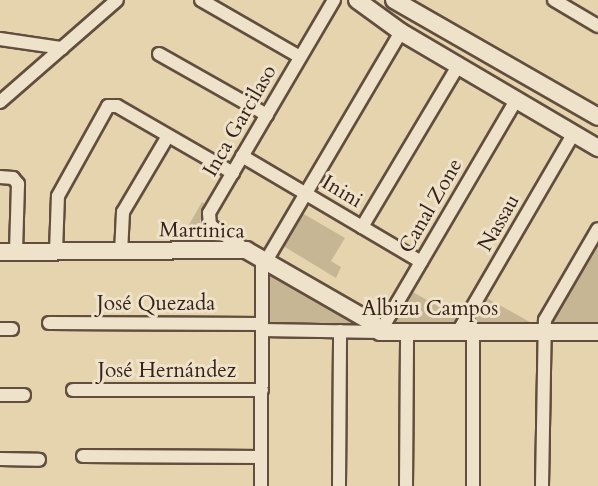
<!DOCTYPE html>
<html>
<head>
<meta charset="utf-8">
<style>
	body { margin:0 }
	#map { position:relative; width:598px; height:486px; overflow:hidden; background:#e5d4ad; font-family:Cardo,serif }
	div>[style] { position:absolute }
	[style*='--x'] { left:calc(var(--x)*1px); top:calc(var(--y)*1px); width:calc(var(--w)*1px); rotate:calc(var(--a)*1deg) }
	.green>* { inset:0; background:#c7b694 }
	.roads { filter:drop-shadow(2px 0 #624e3f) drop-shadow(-2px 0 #624e3f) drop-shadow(0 2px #624e3f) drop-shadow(0 -2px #624e3f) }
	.street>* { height:12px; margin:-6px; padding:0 6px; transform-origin:6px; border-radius:6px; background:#eee3ca }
	.secondary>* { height:16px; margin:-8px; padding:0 8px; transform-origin:8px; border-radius:8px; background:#eee3ca }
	span { translate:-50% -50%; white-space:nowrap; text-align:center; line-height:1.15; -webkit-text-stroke:6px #eee3ca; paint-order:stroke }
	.street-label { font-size:21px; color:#37221a }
</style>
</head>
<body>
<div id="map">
	<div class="green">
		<i style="clip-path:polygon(202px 202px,207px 205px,200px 221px,203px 230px,223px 245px,188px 246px,186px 230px)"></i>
		<i style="clip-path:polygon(302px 213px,345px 238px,331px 261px,341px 267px,336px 278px,280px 244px)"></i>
		<i style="clip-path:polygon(598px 239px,598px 326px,550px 327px)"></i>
		<i style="clip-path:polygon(272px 274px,360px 325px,267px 324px,268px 277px)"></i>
		<i style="clip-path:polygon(411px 291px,459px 318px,456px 326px,392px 325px)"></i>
		<i style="clip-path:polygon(483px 296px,530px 322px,468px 325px)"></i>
	</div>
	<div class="roads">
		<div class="street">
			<i style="--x:201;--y:0;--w:114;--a:29.9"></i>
			<i style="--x:554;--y:0;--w:51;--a:30.6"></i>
			<i style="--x:0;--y:39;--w:63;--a:8.3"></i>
			<i style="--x:159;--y:54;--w:124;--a:29.5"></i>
			<i style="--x:0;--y:102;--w:155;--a:-41.1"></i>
			<i style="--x:242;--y:156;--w:208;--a:30.6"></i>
			<i style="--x:0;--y:177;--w:13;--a:4"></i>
			<i style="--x:13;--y:178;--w:8;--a:50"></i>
			<i style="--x:18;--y:184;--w:68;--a:91.7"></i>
			<i style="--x:362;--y:227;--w:187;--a:-59.2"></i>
			<i style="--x:246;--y:250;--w:44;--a:-145.2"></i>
			<i style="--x:210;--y:225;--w:12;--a:-95"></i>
			<i style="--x:209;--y:213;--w:247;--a:-59.6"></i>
			<i style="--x:56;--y:252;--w:56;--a:-88"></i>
			<i style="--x:58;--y:196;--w:103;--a:-60.9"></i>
			<i style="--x:108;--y:106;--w:9;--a:0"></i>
			<i style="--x:117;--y:106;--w:134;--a:30"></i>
			<i style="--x:121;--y:253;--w:41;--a:-87.2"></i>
			<i style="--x:123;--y:212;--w:88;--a:-59.4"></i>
			<i style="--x:266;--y:261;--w:266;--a:-59.5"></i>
			<i style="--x:49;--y:323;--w:213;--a:0.3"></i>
			<i style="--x:0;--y:329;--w:12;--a:0"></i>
			<i style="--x:262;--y:330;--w:118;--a:1"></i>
			<i style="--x:380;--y:332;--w:269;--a:-59.6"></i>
			<i style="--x:458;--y:332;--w:230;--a:-59.8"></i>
			<i style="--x:473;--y:332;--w:154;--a:90"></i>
			<i style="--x:73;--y:390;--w:189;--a:0"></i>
			<i style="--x:0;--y:395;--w:24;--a:0"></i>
			<i style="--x:83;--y:456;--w:178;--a:0.3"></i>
			<i style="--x:0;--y:459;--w:39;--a:1"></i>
			<i style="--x:261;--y:486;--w:227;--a:-89.7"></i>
			<i style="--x:339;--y:486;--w:155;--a:-89.6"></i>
			<i style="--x:406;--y:486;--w:154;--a:-89.6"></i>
			<i style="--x:542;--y:486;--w:166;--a:-89"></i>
			<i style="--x:545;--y:320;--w:105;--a:-59.8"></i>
		</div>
		<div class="secondary">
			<i style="--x:357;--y:0;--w:54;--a:36"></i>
			<i style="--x:401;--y:32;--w:229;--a:30.5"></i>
			<i style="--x:394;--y:0;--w:235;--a:29.8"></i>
			<i style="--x:0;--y:252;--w:246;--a:-0.5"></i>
			<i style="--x:246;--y:250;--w:146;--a:29.9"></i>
			<i style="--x:373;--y:323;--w:11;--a:52"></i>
			<i style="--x:380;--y:332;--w:218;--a:0"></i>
		</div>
	</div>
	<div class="street-label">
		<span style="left:240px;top:121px;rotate:-60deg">Inca Garcilaso</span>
		<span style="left:342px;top:192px;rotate:31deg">Inini</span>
		<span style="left:431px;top:206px;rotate:-60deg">Canal Zone</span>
		<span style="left:499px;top:223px;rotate:-60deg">Nassau</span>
		<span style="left:202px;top:231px;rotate:1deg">Martinica</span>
		<span style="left:156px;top:304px">José Quezada</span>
		<span style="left:430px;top:309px">Albizu Campos</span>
		<span style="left:167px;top:371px">José Hernández</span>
	</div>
</div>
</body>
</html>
